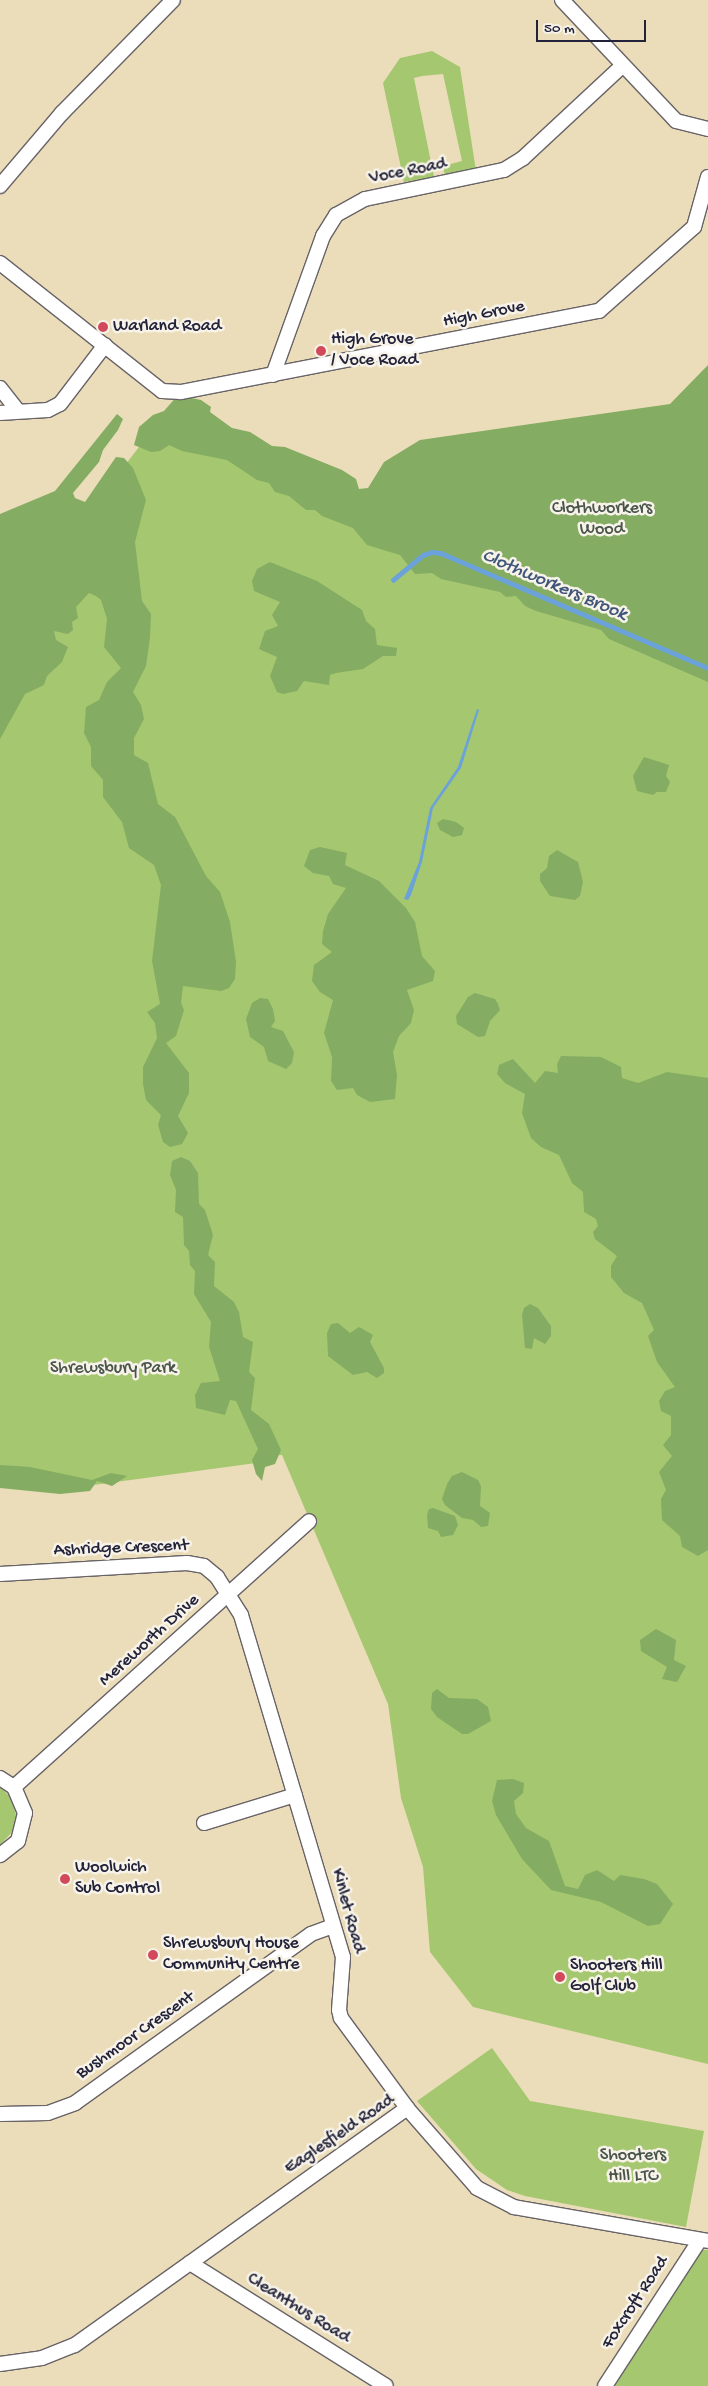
<!DOCTYPE html>
<html>
<head>
<meta charset="utf-8">
<style>
	body { margin:0 }
	#map { position:relative; width:708px; height:2386px; overflow:hidden; background:#ebddb9; font-family:"Gochi Hand",sans-serif }
	div>[style] { position:absolute }
	[style*='--x'] { left:calc(var(--x)*1px); top:calc(var(--y)*1px); width:calc(var(--w)*1px); rotate:calc(var(--a)*1deg) }
	.green>* { inset:0; background:#a5c770 }
	.forest>* { inset:0; background:#84ac62 }
	.water>* { inset:0; background:#6ba2d9 }
	.stream>* { height:4.5px; margin:-2.25px; padding:0 2.25px; transform-origin:2.25px; border-radius:2.25px; background:#6ba2d9 }
	.roads { filter:drop-shadow(1px 0 #686367) drop-shadow(-1px 0 #686367) drop-shadow(0 1px #686367) drop-shadow(0 -1px #686367) }
	.minor>* { height:14px; margin:-7px; padding:0 7px; transform-origin:7px; border-radius:7px; background:#fff }
	.dots>* { width:14px; height:14px; translate:-50% -50%; box-sizing:border-box; border:2px solid #f7f3e8; border-radius:50% }
	span { translate:-50% -50%; white-space:nowrap; text-align:center; line-height:1.15; -webkit-text-stroke:5px #f7f3e8; paint-order:stroke }
	.street-label { font-size:18px; color:#22223b }
	.poi-label { font-size:18px; color:#22223b }
	.left { translate:0 -50%; text-align:left }
	.park-label { font-size:18px; color:#49544b }
	.water-label { font-size:19px; color:#3f557a; font-style:italic }
	.scale { position:absolute; left:536px; top:20px; width:110px; height:22px; box-sizing:border-box; border:2px solid #22223b; border-top:0; padding-left:6px; font-size:15px; line-height:18px; white-space:nowrap; color:#22223b; -webkit-text-stroke:4px #f7f3e8; paint-order:stroke }
</style>
</head>
<body>
<div id="map">
	<div class="green">
		<i style="clip-path:polygon(432px 51px,460px 67px,476px 171px,445px 176px,443px 166px,462px 161px,443px 74px,422px 76px,414px 78px,434px 177px,404px 182px,383px 83px,400px 58px)"></i>
		<i style="clip-path:polygon(156px 425px,708px 664px,708px 2064px,473px 2007px,430px 1952px,423px 1867px,401px 1798px,388px 1704px,282px 1455px,264px 1456px,264px 1462px,64px 1489px,0 1484px,0 627px)"></i>
		<i style="clip-path:polygon(0 1787px,12px 1798px,17px 1820px,14px 1830px,0 1845px)"></i>
		<i style="clip-path:polygon(492px 2048px,530px 2101px,704px 2131px,686px 2227px,525px 2196px,507px 2190px,476px 2169px,417px 2101px)"></i>
		<i style="clip-path:polygon(701px 2250px,708px 2250px,708px 2386px,614px 2386px)"></i>
	</div>
	<div class="forest">
		<i style="clip-path:polygon(708px 365px,708px 682px,609px 639px,601px 630px,536px 611px,525px 606px,516px 596px,506px 597px,500px 592px,441px 579px,432px 573px,415px 574px,400px 555px,367px 545px,353px 528px,322px 516px,315px 510px,306px 510px,289px 496px,275px 492px,269px 483px,257px 480px,227px 460px,182px 451px,169px 445px,160px 451px,151px 452px,134px 445px,139px 427px,153px 415px,164px 411px,178px 395px,201px 400px,211px 407px,210px 412px,232px 428px,250px 432px,272px 446px,285px 447px,342px 470px,356px 479px,359px 489px,368px 488px,384px 462px,420px 440px,670px 404px)"></i>
		<i style="clip-path:polygon(117px 414px,123px 419px,118px 430px,103px 450px,99px 462px,73px 493px,75px 498px,85px 502px,116px 457px,124px 458px,133px 468px,146px 500px,135px 542px,142px 601px,151px 614px,150px 638px,146px 666px,133px 692px,141px 705px,144px 719px,134px 738px,134px 755px,148px 763px,158px 804px,175px 817px,206px 876px,220px 892px,230px 922px,236px 962px,235px 979px,229px 988px,221px 991px,183px 986px,181px 1003px,184px 1010px,176px 1036px,166px 1043px,189px 1073px,189px 1093px,178px 1116px,188px 1133px,182px 1144px,170px 1147px,163px 1142px,158px 1125px,161px 1115px,146px 1100px,143px 1084px,143px 1067px,157px 1038px,155px 1023px,147px 1012px,160px 1004px,152px 961px,161px 885px,154px 865px,129px 848px,122px 822px,103px 797px,103px 780px,91px 766px,91px 747px,84px 733px,86px 707px,99px 700px,107px 682px,121px 668px,104px 647px,107px 619px,101px 600px,96px 596px,89px 593px,76px 607px,78px 618px,72px 622px,73px 630px,68px 634px,54px 631px,56px 640px,68px 647px,62px 662px,47px 676px,44px 685px,25px 694px,0 739px,0 514px,55px 491px)"></i>
		<i style="clip-path:polygon(270px 562px,317px 581px,362px 610px,366px 621px,375px 629px,377px 645px,397px 648px,396px 656px,383px 656px,363px 669px,336px 673px,330px 675px,329px 685px,304px 681px,297px 691px,283px 694px,277px 692px,270px 676px,277px 657px,259px 649px,265px 631px,278px 626px,272px 615px,280px 602px,254px 591px,252px 581px,257px 569px)"></i>
		<i style="clip-path:polygon(644px 757px,669px 765px,666px 776px,670px 782px,666px 792px,657px 792px,653px 795px,637px 791px,633px 776px)"></i>
		<i style="clip-path:polygon(443px 819px,456px 822px,464px 828px,462px 835px,453px 837px,440px 830px,437px 823px)"></i>
		<i style="clip-path:polygon(320px 847px,347px 853px,345px 865px,379px 881px,406px 908px,415px 922px,422px 956px,435px 971px,433px 981px,407px 990px,414px 1010px,411px 1023px,399px 1036px,393px 1052px,397px 1075px,395px 1099px,370px 1102px,357px 1095px,353px 1088px,337px 1090px,331px 1081px,332px 1057px,324px 1033px,333px 1000px,320px 992px,312px 981px,314px 965px,332px 952px,322px 944px,323px 931px,328px 914px,346px 888px,333px 884px,329px 876px,313px 873px,304px 866px,310px 850px)"></i>
		<i style="clip-path:polygon(557px 850px,578px 862px,583px 882px,580px 896px,575px 900px,550px 896px,540px 881px,540px 874px,547px 868px,549px 856px)"></i>
		<i style="clip-path:polygon(475px 993px,495px 999px,498px 1004px,500px 1010px,490px 1021px,485px 1036px,478px 1037px,457px 1024px,456px 1016px,468px 997px)"></i>
		<i style="clip-path:polygon(260px 998px,268px 999px,273px 1009px,275px 1021px,271px 1027px,283px 1031px,294px 1052px,292px 1063px,286px 1069px,268px 1061px,264px 1047px,250px 1037px,246px 1019px,252px 1003px)"></i>
		<i style="clip-path:polygon(561px 1056px,601px 1057px,621px 1067px,622px 1078px,638px 1083px,667px 1072px,708px 1078px,708px 1550px,698px 1556px,682px 1547px,680px 1536px,662px 1520px,661px 1499px,666px 1490px,659px 1472px,672px 1456px,663px 1445px,671px 1435px,671px 1416px,661px 1411px,659px 1401px,665px 1391px,675px 1387px,657px 1362px,648px 1336px,654px 1330px,642px 1303px,624px 1293px,611px 1277px,611px 1266px,617px 1256px,595px 1239px,593px 1232px,598px 1226px,596px 1219px,584px 1212px,583px 1192px,572px 1183px,559px 1155px,541px 1147px,531px 1138px,522px 1113px,525px 1094px,505px 1083px,497px 1074px,499px 1065px,513px 1059px,535px 1083px,545px 1071px,558px 1073px,557px 1064px)"></i>
		<i style="clip-path:polygon(181px 1157px,190px 1161px,198px 1173px,199px 1204px,205px 1210px,213px 1235px,208px 1255px,215px 1262px,214px 1286px,234px 1302px,239px 1312px,243px 1337px,253px 1342px,249px 1372px,255px 1378px,251px 1410px,269px 1424px,281px 1450px,275px 1464px,265px 1467px,262px 1481px,256px 1474px,252px 1460px,258px 1449px,236px 1401px,230px 1400px,225px 1415px,196px 1408px,195px 1395px,201px 1383px,220px 1381px,209px 1347px,211px 1322px,194px 1294px,195px 1271px,190px 1265px,189px 1251px,184px 1245px,183px 1217px,175px 1212px,176px 1190px,170px 1175px,172px 1161px)"></i>
		<i style="clip-path:polygon(530px 1304px,538px 1308px,551px 1326px,551px 1336px,545px 1344px,534px 1338px,532px 1349px,525px 1348px,522px 1315px,524px 1308px)"></i>
		<i style="clip-path:polygon(338px 1323px,350px 1333px,359px 1327px,373px 1335px,370px 1342px,384px 1368px,384px 1373px,377px 1378px,367px 1372px,353px 1375px,328px 1356px,327px 1333px,331px 1324px)"></i>
		<i style="clip-path:polygon(0 1465px,30px 1467px,92px 1480px,111px 1473px,127px 1476px,112px 1486px,97px 1481px,90px 1491px,60px 1494px,0 1488px)"></i>
		<i style="clip-path:polygon(462px 1472px,478px 1480px,481px 1486px,480px 1506px,490px 1513px,488px 1526px,481px 1527px,473px 1520px,462px 1518px,445px 1505px,442px 1499px,447px 1484px,452px 1476px)"></i>
		<i style="clip-path:polygon(433px 1508px,455px 1516px,458px 1525px,453px 1535px,441px 1537px,438px 1531px,428px 1528px,427px 1515px,429px 1509px)"></i>
		<i style="clip-path:polygon(656px 1629px,676px 1640px,674px 1660px,686px 1666px,677px 1682px,662px 1679px,667px 1667px,641px 1651px,640px 1640px)"></i>
		<i style="clip-path:polygon(437px 1689px,449px 1698px,477px 1699px,488px 1707px,491px 1721px,468px 1734px,462px 1734px,437px 1717px,431px 1709px,432px 1693px)"></i>
		<i style="clip-path:polygon(513px 1779px,524px 1783px,523px 1793px,514px 1801px,516px 1814px,526px 1828px,549px 1841px,565px 1886px,578px 1889px,585px 1875px,597px 1870px,614px 1881px,620px 1875px,644px 1879px,657px 1884px,673px 1904px,660px 1924px,648px 1926px,601px 1902px,551px 1890px,522px 1859px,496px 1815px,492px 1801px,497px 1780px)"></i>
	</div>
	<div class="water">
		<i style="clip-path:polygon(477px 709px,479px 710px,461px 768px,433px 808px,422px 862px,411px 895px,408px 900px,404px 899px,419px 862px,430px 808px,458px 767px)"></i>
	</div>
	<div class="stream">
		<i style="--x:393;--y:580;--w:39;--a:-40"></i>
		<i style="--x:423;--y:555;--w:9;--a:-18"></i>
		<i style="--x:432;--y:552;--w:9;--a:6"></i>
		<i style="--x:441;--y:553;--w:291;--a:23.3"></i>
	</div>
	<div class="roads">
		<div class="minor">
			<i style="--x:562;--y:0;--w:166;--a:46.7"></i>
			<i style="--x:676;--y:121;--w:33;--a:14"></i>
			<i style="--x:0;--y:186;--w:96;--a:-49.7"></i>
			<i style="--x:62;--y:113;--w:158;--a:-45.5"></i>
			<i style="--x:0;--y:263;--w:206;--a:38.3"></i>
			<i style="--x:162;--y:391;--w:19;--a:3"></i>
			<i style="--x:181;--y:392;--w:426;--a:-11"></i>
			<i style="--x:599;--y:311;--w:127;--a:-41.5"></i>
			<i style="--x:694;--y:227;--w:52;--a:-74.4"></i>
			<i style="--x:273;--y:375;--w:148;--a:-70.2"></i>
			<i style="--x:323;--y:236;--w:25;--a:-58"></i>
			<i style="--x:336;--y:215;--w:33;--a:-29"></i>
			<i style="--x:365;--y:199;--w:142;--a:-11.8"></i>
			<i style="--x:504;--y:170;--w:22;--a:-32"></i>
			<i style="--x:523;--y:158;--w:135;--a:-42.9"></i>
			<i style="--x:0;--y:388;--w:28;--a:52"></i>
			<i style="--x:0;--y:413;--w:48;--a:-3.6"></i>
			<i style="--x:48;--y:410;--w:13;--a:-27"></i>
			<i style="--x:60;--y:404;--w:74;--a:-52.7"></i>
			<i style="--x:0;--y:1574;--w:187;--a:-3.4"></i>
			<i style="--x:187;--y:1563;--w:17;--a:10"></i>
			<i style="--x:204;--y:1566;--w:17;--a:40"></i>
			<i style="--x:217;--y:1577;--w:45;--a:57.7"></i>
			<i style="--x:241;--y:1615;--w:357;--a:73.4"></i>
			<i style="--x:343;--y:1957;--w:53;--a:94.3"></i>
			<i style="--x:339;--y:2010;--w:8;--a:76"></i>
			<i style="--x:341;--y:2018;--w:112;--a:53.7"></i>
			<i style="--x:407;--y:2108;--w:106;--a:48.8"></i>
			<i style="--x:477;--y:2188;--w:42;--a:27.2"></i>
			<i style="--x:514;--y:2207;--w:197;--a:9.9"></i>
			<i style="--x:0;--y:1778;--w:17;--a:33"></i>
			<i style="--x:14;--y:1787;--w:28;--a:67"></i>
			<i style="--x:25;--y:1813;--w:29;--a:104"></i>
			<i style="--x:18;--y:1841;--w:23;--a:142"></i>
			<i style="--x:14;--y:1787;--w:397;--a:-42"></i>
			<i style="--x:204;--y:1823;--w:95;--a:-17.1"></i>
			<i style="--x:0;--y:2114;--w:48;--a:-1.2"></i>
			<i style="--x:48;--y:2113;--w:29;--a:-20"></i>
			<i style="--x:75;--y:2103;--w:290;--a:-35.6"></i>
			<i style="--x:311;--y:1934;--w:23;--a:-20"></i>
			<i style="--x:190;--y:2263;--w:231;--a:32.1"></i>
			<i style="--x:0;--y:2364;--w:42;--a:-8.1"></i>
			<i style="--x:42;--y:2358;--w:35;--a:-22"></i>
			<i style="--x:75;--y:2345;--w:408;--a:-35.5"></i>
			<i style="--x:605;--y:2386;--w:173;--a:-57"></i>
		</div>
	</div>
	<div class="dots">
		<i style="left:103px;top:327px;background:#d1495b"></i>
		<i style="left:321px;top:351px;background:#d1495b"></i>
		<i style="left:65px;top:1879px;background:#d1495b"></i>
		<i style="left:153px;top:1955px;background:#d1495b"></i>
		<i style="left:560px;top:1977px;background:#d1495b"></i>
	</div>
	<div class="street-label">
		<span style="left:408px;top:172px;rotate:-11deg">Voce Road</span>
		<span style="left:484px;top:315px;rotate:-11deg">High Grove</span>
		<span style="left:121px;top:1549px;rotate:-2deg">Ashridge Crescent</span>
		<span style="left:150px;top:1641px;rotate:-42deg">Mereworth Drive</span>
		<span style="left:347px;top:1911px;rotate:75deg">Kinlet Road</span>
		<span style="left:136px;top:2036px;rotate:-35deg">Bushmoor Crescent</span>
		<span style="left:340px;top:2135px;rotate:-34deg">Eaglesfield Road</span>
		<span style="left:636px;top:2303px;rotate:-57deg">Foxcroft Road</span>
		<span style="left:298px;top:2309px;rotate:32deg">Cleanthus Road</span>
	</div>
	<div class="poi-label">
		<span class="left" style="left:113px;top:327px">Warland Road</span>
		<span class="left" style="left:331px;top:351px">High Grove<br>/ Voce Road</span>
		<span class="left" style="left:75px;top:1879px">Woolwich<br>Sub Control</span>
		<span class="left" style="left:163px;top:1955px">Shrewsbury House<br>Community Centre</span>
		<span class="left" style="left:570px;top:1977px">Shooters Hill<br>Golf Club</span>
	</div>
	<div class="park-label">
		<span style="left:602px;top:520px">Clothworkers<br>Wood</span>
		<span style="left:113px;top:1369px">Shrewsbury Park</span>
		<span style="left:633px;top:2167px">Shooters<br>Hill LTC</span>
	</div>
	<div class="water-label">
		<span style="left:554px;top:586px;rotate:23deg">Clothworkers Brook</span>
	</div>
	<div class="scale">50 m</div>
</div>
</body>
</html>
